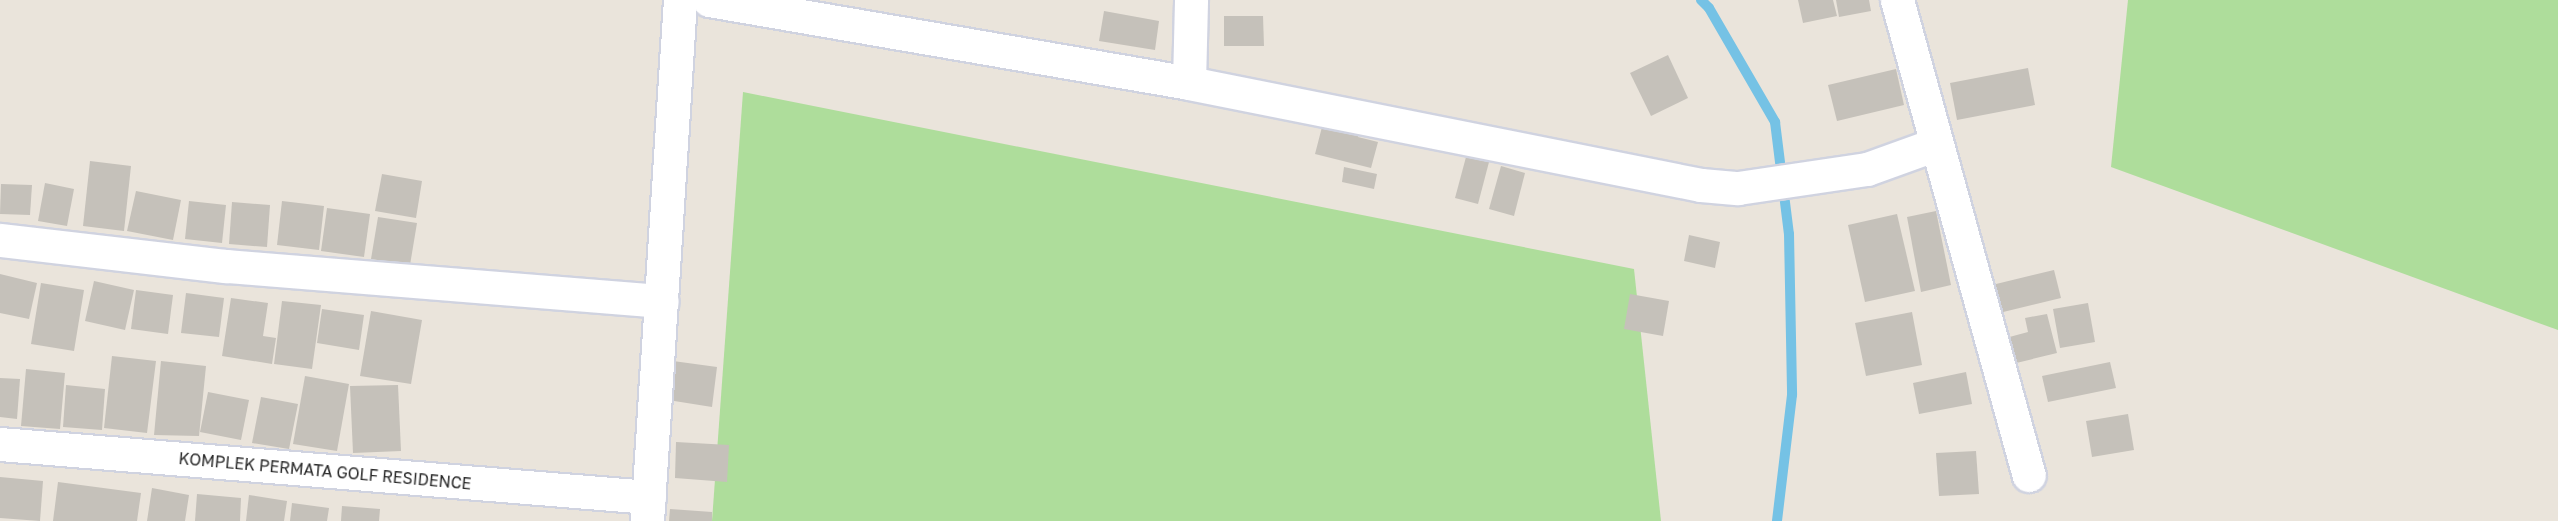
<!DOCTYPE html>
<html>
<head>
<meta charset="utf-8">
<style>
	body { margin:0 }
	#map { position:relative; width:2558px; height:521px; overflow:hidden; background:#eae4db; font-family:"Golos Text",sans-serif }
	div>[style] { position:absolute }
	[style*='--x'] { left:calc(var(--x)*1px); top:calc(var(--y)*1px); width:calc(var(--w)*1px); rotate:calc(var(--a)*1deg) }
	.green>* { inset:0; background:#aedd9b }
	.stream>* { height:10px; margin:-5px; padding:0 5px; transform-origin:5px; border-radius:5px; background:#75c2e5 }
	.building>* { inset:0; background:#c5c1ba }
	.roads { filter:drop-shadow(2px 0 #d0d3e0) drop-shadow(-2px 0 #d0d3e0) drop-shadow(0 2px #d0d3e0) drop-shadow(0 -2px #d0d3e0) }
	.minor>* { height:33px; margin:-16.5px; padding:0 16.5px; transform-origin:16.5px; border-radius:16.5px; background:#fff }
	span { translate:-50% -50%; white-space:nowrap; text-align:center; line-height:1.15; -webkit-text-stroke:4.5px #fff; paint-order:stroke }
	.street-label { font-size:16px; color:#282828 }
</style>
</head>
<body>
<div id="map">
	<div class="green">
		<i style="clip-path:polygon(2128px 0,2558px 0,2558px 330px,2111px 167px)"></i>
		<i style="clip-path:polygon(743px 92px,1634px 269px,1661px 521px,712px 521px)"></i>
	</div>
	<div class="stream">
		<i style="--x:1701;--y:0;--w:11;--a:45"></i>
		<i style="--x:1709;--y:8;--w:132;--a:59.9"></i>
		<i style="--x:1775;--y:122;--w:113;--a:82.9"></i>
		<i style="--x:1789;--y:234;--w:161;--a:88.9"></i>
		<i style="--x:1792;--y:395;--w:127;--a:96.8"></i>
	</div>
	<div class="building">
		<i style="clip-path:polygon(1798px 0,1833px 0,1837px 16px,1803px 23px)"></i>
		<i style="clip-path:polygon(1836px 0,1869px 0,1871px 11px,1839px 17px)"></i>
		<i style="clip-path:polygon(1104px 11px,1159px 21px,1155px 50px,1099px 41px)"></i>
		<i style="clip-path:polygon(1224px 16px,1263px 16px,1264px 46px,1224px 46px)"></i>
		<i style="clip-path:polygon(1668px 55px,1688px 98px,1651px 116px,1630px 73px)"></i>
		<i style="clip-path:polygon(2028px 68px,2035px 105px,1957px 120px,1950px 83px)"></i>
		<i style="clip-path:polygon(1896px 69px,1904px 105px,1837px 121px,1828px 85px)"></i>
		<i style="clip-path:polygon(1337px 122px,1361px 129px,1358px 137px,1378px 142px,1371px 168px,1315px 154px,1322px 127px,1334px 131px)"></i>
		<i style="clip-path:polygon(1466px 157px,1489px 162px,1478px 204px,1455px 198px)"></i>
		<i style="clip-path:polygon(90px 161px,131px 166px,124px 231px,83px 226px)"></i>
		<i style="clip-path:polygon(1501px 166px,1525px 173px,1514px 216px,1489px 209px)"></i>
		<i style="clip-path:polygon(1344px 167px,1377px 174px,1374px 189px,1342px 182px)"></i>
		<i style="clip-path:polygon(382px 174px,422px 181px,416px 218px,375px 211px)"></i>
		<i style="clip-path:polygon(45px 183px,74px 189px,67px 226px,38px 221px)"></i>
		<i style="clip-path:polygon(1px 184px,32px 185px,30px 215px,0 214px)"></i>
		<i style="clip-path:polygon(136px 191px,181px 200px,173px 240px,127px 231px)"></i>
		<i style="clip-path:polygon(189px 201px,226px 205px,222px 243px,185px 239px)"></i>
		<i style="clip-path:polygon(282px 201px,324px 206px,319px 250px,277px 245px)"></i>
		<i style="clip-path:polygon(232px 202px,270px 205px,267px 247px,229px 244px)"></i>
		<i style="clip-path:polygon(327px 208px,370px 214px,364px 257px,321px 251px)"></i>
		<i style="clip-path:polygon(1936px 211px,1951px 285px,1921px 292px,1907px 217px)"></i>
		<i style="clip-path:polygon(1897px 214px,1915px 291px,1865px 302px,1848px 225px)"></i>
		<i style="clip-path:polygon(378px 217px,417px 223px,410px 265px,371px 259px)"></i>
		<i style="clip-path:polygon(1689px 235px,1720px 242px,1715px 268px,1684px 261px)"></i>
		<i style="clip-path:polygon(2054px 270px,2061px 298px,1999px 313px,1992px 285px)"></i>
		<i style="clip-path:polygon(0 274px,37px 283px,29px 319px,0 313px)"></i>
		<i style="clip-path:polygon(94px 281px,134px 290px,125px 330px,85px 321px)"></i>
		<i style="clip-path:polygon(41px 283px,84px 290px,74px 351px,31px 344px)"></i>
		<i style="clip-path:polygon(136px 290px,173px 295px,168px 334px,131px 329px)"></i>
		<i style="clip-path:polygon(186px 293px,224px 298px,219px 337px,181px 333px)"></i>
		<i style="clip-path:polygon(1630px 294px,1669px 301px,1663px 336px,1624px 329px)"></i>
		<i style="clip-path:polygon(231px 298px,268px 303px,263px 336px,276px 338px,272px 364px,222px 356px)"></i>
		<i style="clip-path:polygon(282px 301px,321px 305px,312px 369px,274px 364px)"></i>
		<i style="clip-path:polygon(2088px 303px,2095px 342px,2060px 348px,2053px 309px)"></i>
		<i style="clip-path:polygon(322px 309px,364px 315px,359px 350px,317px 343px)"></i>
		<i style="clip-path:polygon(371px 311px,422px 320px,411px 384px,360px 376px)"></i>
		<i style="clip-path:polygon(1912px 312px,1922px 365px,1866px 376px,1855px 323px)"></i>
		<i style="clip-path:polygon(2047px 314px,2057px 353px,2008px 365px,2002px 339px,2028px 332px,2025px 318px)"></i>
		<i style="clip-path:polygon(112px 356px,156px 361px,147px 433px,104px 428px)"></i>
		<i style="clip-path:polygon(161px 361px,206px 366px,199px 436px,154px 435px)"></i>
		<i style="clip-path:polygon(673px 361px,717px 367px,712px 407px,668px 400px)"></i>
		<i style="clip-path:polygon(2110px 362px,2116px 388px,2048px 402px,2042px 376px)"></i>
		<i style="clip-path:polygon(26px 369px,65px 373px,60px 429px,21px 426px)"></i>
		<i style="clip-path:polygon(1966px 372px,1972px 404px,1919px 414px,1913px 383px)"></i>
		<i style="clip-path:polygon(305px 376px,349px 384px,337px 451px,293px 444px)"></i>
		<i style="clip-path:polygon(0 378px,20px 379px,17px 419px,0 417px)"></i>
		<i style="clip-path:polygon(66px 385px,105px 389px,102px 430px,63px 427px)"></i>
		<i style="clip-path:polygon(398px 385px,401px 451px,353px 453px,350px 386px)"></i>
		<i style="clip-path:polygon(208px 392px,249px 400px,241px 440px,200px 432px)"></i>
		<i style="clip-path:polygon(261px 397px,298px 404px,289px 449px,252px 443px)"></i>
		<i style="clip-path:polygon(2128px 414px,2134px 450px,2092px 457px,2086px 421px)"></i>
		<i style="clip-path:polygon(676px 442px,729px 445px,727px 482px,675px 478px)"></i>
		<i style="clip-path:polygon(1976px 451px,1979px 494px,1939px 496px,1936px 453px)"></i>
		<i style="clip-path:polygon(0 477px,43px 481px,40px 521px,0 518px)"></i>
		<i style="clip-path:polygon(58px 482px,141px 493px,137px 521px,53px 521px)"></i>
		<i style="clip-path:polygon(152px 488px,189px 495px,185px 521px,147px 521px)"></i>
		<i style="clip-path:polygon(197px 494px,241px 498px,240px 521px,195px 521px)"></i>
		<i style="clip-path:polygon(249px 495px,287px 501px,284px 521px,246px 521px)"></i>
		<i style="clip-path:polygon(292px 503px,329px 508px,327px 521px,290px 521px)"></i>
		<i style="clip-path:polygon(342px 506px,380px 509px,379px 521px,341px 521px)"></i>
		<i style="clip-path:polygon(670px 509px,712px 512px,712px 521px,669px 521px)"></i>
	</div>
	<div class="roads">
		<div class="minor">
			<i style="--x:709;--y:0;--w:487;--a:9.8"></i>
			<i style="--x:1189;--y:83;--w:522;--a:11.27"></i>
			<i style="--x:1701;--y:185;--w:37;--a:5"></i>
			<i style="--x:1738;--y:188;--w:130;--a:-8.4"></i>
			<i style="--x:1867;--y:169;--w:73;--a:-19.9"></i>
			<i style="--x:1897;--y:0;--w:493;--a:74.5"></i>
			<i style="--x:1189;--y:83;--w:83;--a:-88.6"></i>
			<i style="--x:0;--y:240;--w:227;--a:6.6"></i>
			<i style="--x:226;--y:266;--w:437;--a:4.6"></i>
			<i style="--x:0;--y:444;--w:651;--a:4.67"></i>
			<i style="--x:647;--y:521;--w:522;--a:-86.38"></i>
		</div>
	</div>
	<div class="street-label">
		<span style="left:325px;top:471px;rotate:5deg">KOMPLEK PERMATA GOLF RESIDENCE</span>
	</div>
</div>
</body>
</html>
